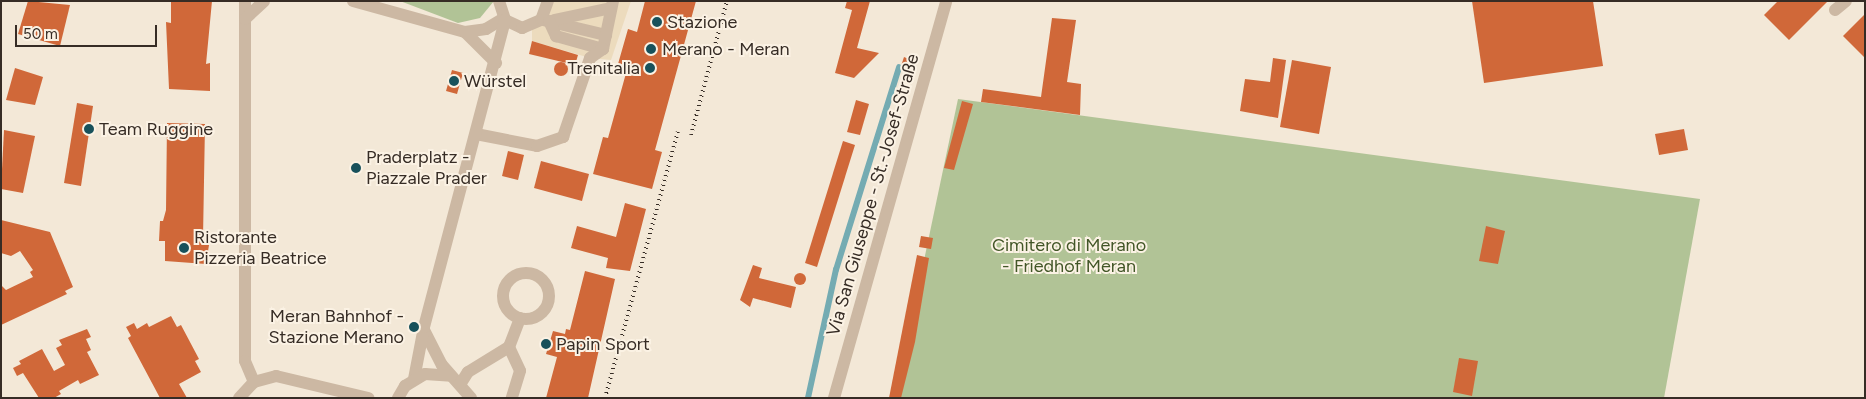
<!DOCTYPE html>
<html>
<head>
<meta charset="utf-8">
<style>
	body { margin:0 }
	#map { position:relative; width:1866px; height:399px; overflow:hidden; background:#f3e8d7; font-family:Figtree,sans-serif }
	div>[style] { position:absolute }
	[style*='--x'] { left:calc(var(--x)*1px); top:calc(var(--y)*1px); width:calc(var(--w)*1px); rotate:calc(var(--a)*1deg) }
	.green>* { inset:0; background:#b1c396 }
	.plaza>* { inset:0; background:#ecdbbd }
	.stream>* { height:5.5px; margin:-2.75px; padding:0 2.75px; transform-origin:2.75px; border-radius:2.75px; background:#74abb2 }
	.building>* { inset:0; background:#d06839 }
	.round { border-radius:50% }
	.minor>* { height:12px; margin:-6px; padding:0 6px; transform-origin:6px; border-radius:6px; background:#ccb8a3 }
	.minor>.ring { margin:-6px; padding:0; box-sizing:content-box; background:none; border:12px solid #ccb8a3; border-radius:50% }
	.rail>* { height:4px; margin-top:-2px; transform-origin:0; background:repeating-linear-gradient(90deg,#362c25 0 1px,transparent 0 5px) }
	.dots>* { width:14px; height:14px; translate:-50% -50%; box-sizing:border-box; border:2px solid #fbf2e4; border-radius:50% }
	span { translate:-50% -50%; white-space:nowrap; text-align:center; line-height:1.15; -webkit-text-stroke:4px #fbf2e4; paint-order:stroke }
	.poi-label { font-size:18px; color:#362c25 }
	.left { translate:0 -50%; text-align:left }
	.right { translate:-100% -50%; text-align:right }
	.street-label { font-size:18px; color:#362c25 }
	.park-label { font-size:18px; color:#425627 }
	.frame { position:absolute; inset:0; border:2px solid #362c25; pointer-events:none }
	.scale { position:absolute; left:15px; top:25px; width:142px; height:22px; box-sizing:border-box; border:2px solid #362c25; border-top:0; padding-left:6px; font-size:15px; line-height:18px; white-space:nowrap; color:#362c25; -webkit-text-stroke:4px #fbf2e4; paint-order:stroke }
</style>
</head>
<body>
<div id="map">
	<div class="green">
		<i style="clip-path:polygon(400px 1px,494px 1px,480px 18px,458px 23px)"></i>
		<i style="clip-path:polygon(958px 99px,1700px 199px,1664px 398px,895px 398px)"></i>
	</div>
	<div class="plaza">
		<i style="clip-path:polygon(548px 1px,631px 1px,611px 60px,590px 58px,532px 41px,532px 26px)"></i>
	</div>
	<div class="stream">
		<i style="--x:808;--y:398;--w:131;--a:-77.7"></i>
		<i style="--x:836;--y:270;--w:212;--a:-72.7"></i>
	</div>
	<div class="building">
		<i style="clip-path:polygon(28px 1px,70px 5px,60px 46px,18px 34px)"></i>
		<i style="clip-path:polygon(171px 1px,212px 1px,206px 64px,210px 63px,210px 91px,169px 89px,166px 22px,171px 23px)"></i>
		<i style="clip-path:polygon(645px 1px,696px 1px,655px 150px,662px 152px,652px 189px,593px 174px,603px 137px,608px 138px,628px 66px,618px 64px,628px 29px,637px 32px)"></i>
		<i style="clip-path:polygon(847px 1px,870px 1px,857px 48px,879px 53px,854px 78px,835px 73px,852px 10px,845px 8px)"></i>
		<i style="clip-path:polygon(1472px 1px,1593px 1px,1603px 66px,1484px 83px)"></i>
		<i style="clip-path:polygon(1778px 1px,1828px 1px,1789px 40px,1764px 15px)"></i>
		<i style="clip-path:polygon(1865px 14px,1865px 58px,1843px 36px)"></i>
		<i style="clip-path:polygon(1052px 18px,1076px 20px,1067px 82px,1081px 84px,1080px 115px,981px 102px,983px 89px,1041px 97px)"></i>
		<i style="clip-path:polygon(532px 41px,578px 55px,575px 65px,529px 54px)"></i>
		<i style="clip-path:polygon(904px 57px,911px 60px,909px 68px,901px 66px)"></i>
		<i style="clip-path:polygon(1273px 58px,1286px 60px,1278px 118px,1240px 111px,1245px 79px,1270px 82px)"></i>
		<i style="clip-path:polygon(1292px 60px,1331px 67px,1319px 134px,1280px 127px)"></i>
		<i class="round" style="left:554px;top:62px;width:14px;height:14px"></i>
		<i style="clip-path:polygon(15px 68px,43px 77px,35px 105px,6px 100px)"></i>
		<i style="clip-path:polygon(452px 70px,463px 73px,457px 94px,446px 91px)"></i>
		<i style="clip-path:polygon(856px 100px,869px 104px,860px 135px,847px 132px)"></i>
		<i style="clip-path:polygon(962px 101px,973px 104px,954px 170px,944px 168px)"></i>
		<i style="clip-path:polygon(77px 103px,93px 106px,81px 186px,64px 183px)"></i>
		<i style="clip-path:polygon(167px 123px,205px 124px,203px 238px,209px 245px,206px 264px,165px 261px,165px 241px,159px 241px,160px 221px,163px 221px,166px 210px)"></i>
		<i style="clip-path:polygon(1684px 129px,1688px 150px,1659px 155px,1655px 134px)"></i>
		<i style="clip-path:polygon(4px 130px,35px 136px,23px 193px,1px 189px)"></i>
		<i style="clip-path:polygon(843px 141px,855px 145px,817px 267px,805px 263px)"></i>
		<i style="clip-path:polygon(508px 151px,524px 155px,518px 180px,502px 176px)"></i>
		<i style="clip-path:polygon(541px 161px,589px 174px,582px 201px,534px 188px)"></i>
		<i style="clip-path:polygon(625px 203px,646px 209px,630px 271px,606px 268px,608px 258px,571px 248px,577px 226px,616px 237px)"></i>
		<i style="clip-path:polygon(1px 220px,50px 232px,73px 287px,65px 291px,67px 294px,1px 325px,1px 285px,6px 290px,33px 277px,30px 272px,33px 270px,20px 251px,11px 256px,1px 253px)"></i>
		<i style="clip-path:polygon(1486px 226px,1505px 231px,1498px 264px,1479px 261px)"></i>
		<i style="clip-path:polygon(921px 236px,933px 238px,931px 249px,919px 247px)"></i>
		<i style="clip-path:polygon(917px 255px,929px 258px,915px 342px,901px 398px,889px 398px)"></i>
		<i style="clip-path:polygon(753px 265px,762px 268px,759px 278px,796px 287px,791px 308px,753px 298px,750px 307px,740px 300px)"></i>
		<i style="clip-path:polygon(585px 271px,615px 279px,588px 398px,546px 398px,557px 357px,546px 354px,553px 331px,565px 334px,566px 329px,570px 330px)"></i>
		<i class="round" style="left:794px;top:273px;width:12px;height:12px"></i>
		<i style="clip-path:polygon(171px 316px,177px 327px,181px 325px,199px 359px,195px 361px,201px 372px,179px 384px,187px 398px,160px 398px,128px 338px,131px 336px,126px 327px,134px 323px,137px 329px,147px 323px,149px 327px)"></i>
		<i style="clip-path:polygon(87px 329px,91px 337px,86px 339px,91px 350px,87px 352px,99px 375px,80px 384px,78px 380px,59px 391px,61px 394px,54px 398px,39px 398px,23px 373px,17px 376px,13px 368px,21px 364px,19px 361px,42px 349px,54px 371px,65px 365px,56px 348px,62px 345px,59px 340px)"></i>
		<i style="clip-path:polygon(1459px 358px,1478px 361px,1472px 396px,1453px 392px)"></i>
	</div>
	<div class="minor">
		<i style="--x:245;--y:1;--w:360;--a:90"></i>
		<i style="--x:245;--y:361;--w:23;--a:67"></i>
		<i style="--x:353;--y:1;--w:116;--a:15.5"></i>
		<i style="--x:465;--y:32;--w:21;--a:-8"></i>
		<i style="--x:486;--y:29;--w:21;--a:-31"></i>
		<i style="--x:499;--y:1;--w:20;--a:72"></i>
		<i style="--x:505;--y:20;--w:19;--a:25"></i>
		<i style="--x:522;--y:28;--w:21;--a:-23"></i>
		<i style="--x:541;--y:20;--w:20;--a:-70"></i>
		<i style="--x:1835;--y:10;--w:14;--a:-39"></i>
		<i style="--x:245;--y:19;--w:26;--a:-43"></i>
		<i style="--x:543;--y:20;--w:65;--a:13.4"></i>
		<i style="--x:554;--y:20;--w:58;--a:-11.9"></i>
		<i style="--x:549;--y:21;--w:17;--a:65"></i>
		<i style="--x:556;--y:36;--w:49;--a:15.5"></i>
		<i style="--x:603;--y:49;--w:49;--a:-78.2"></i>
		<i style="--x:465;--y:32;--w:44;--a:45"></i>
		<i style="--x:476;--y:134;--w:62;--a:11.1"></i>
		<i style="--x:537;--y:146;--w:28;--a:-19"></i>
		<i style="--x:563;--y:137;--w:83;--a:-71.1"></i>
		<i style="--x:590;--y:58;--w:16;--a:-35"></i>
		<i class="ring" style="left:503px;top:273px;width:34px;height:34px"></i>
		<i style="--x:424;--y:330;--w:39;--a:63"></i>
		<i style="--x:442;--y:365;--w:44;--a:48.7"></i>
		<i style="--x:509;--y:347;--w:26;--a:65"></i>
		<i style="--x:520;--y:371;--w:28;--a:107"></i>
		<i style="--x:414;--y:379;--w:53;--a:-79.1"></i>
		<i style="--x:424;--y:327;--w:318;--a:-75.2"></i>
		<i style="--x:461;--y:383;--w:13;--a:-58"></i>
		<i style="--x:468;--y:372;--w:48;--a:-31.4"></i>
		<i style="--x:509;--y:347;--w:31;--a:-69"></i>
		<i style="--x:239;--y:398;--w:22;--a:-47"></i>
		<i style="--x:254;--y:382;--w:23;--a:-15"></i>
		<i style="--x:276;--y:376;--w:95;--a:13.4"></i>
		<i style="--x:398;--y:398;--w:14;--a:-60"></i>
		<i style="--x:405;--y:386;--w:23;--a:-31"></i>
		<i style="--x:425;--y:374;--w:26;--a:4"></i>
		<i style="--x:834;--y:398;--w:412;--a:-74.2"></i>
	</div>
	<div class="rail">
		<i style="--x:691;--y:135;--w:139;--a:-75"></i>
		<i style="--x:605;--y:398;--w:276;--a:-74.7"></i>
	</div>
	<div class="dots">
		<i style="left:657px;top:22px;background:#18515b"></i>
		<i style="left:651px;top:49px;background:#18515b"></i>
		<i style="left:650px;top:68px;background:#18515b"></i>
		<i style="left:454px;top:81px;background:#18515b"></i>
		<i style="left:89px;top:129px;background:#18515b"></i>
		<i style="left:356px;top:168px;background:#18515b"></i>
		<i style="left:184px;top:248px;background:#18515b"></i>
		<i style="left:414px;top:327px;background:#18515b"></i>
		<i style="left:546px;top:344px;background:#18515b"></i>
	</div>
	<div class="poi-label">
		<span class="left" style="left:667px;top:22px">Stazione</span>
		<span class="left" style="left:662px;top:49px">Merano - Meran</span>
		<span class="right" style="left:640px;top:68px">Trenitalia</span>
		<span class="left" style="left:464px;top:81px">Würstel</span>
		<span class="left" style="left:99px;top:129px">Team Ruggine</span>
		<span class="left" style="left:366px;top:168px">Praderplatz -<br>Piazzale Prader</span>
		<span class="left" style="left:194px;top:248px">Ristorante<br>Pizzeria Beatrice</span>
		<span class="right" style="left:404px;top:327px">Meran Bahnhof -<br>Stazione Merano</span>
		<span class="left" style="left:556px;top:344px">Papin Sport</span>
	</div>
	<div class="street-label">
		<span style="left:873px;top:195px;rotate:-74deg">Via San Giuseppe - St.-Josef-Straße</span>
	</div>
	<div class="park-label">
		<span style="left:1069px;top:256px">Cimitero di Merano<br>- Friedhof Meran</span>
	</div>
	<div class="frame"></div>
	<div class="scale">50 m</div>
</div>
</body>
</html>
